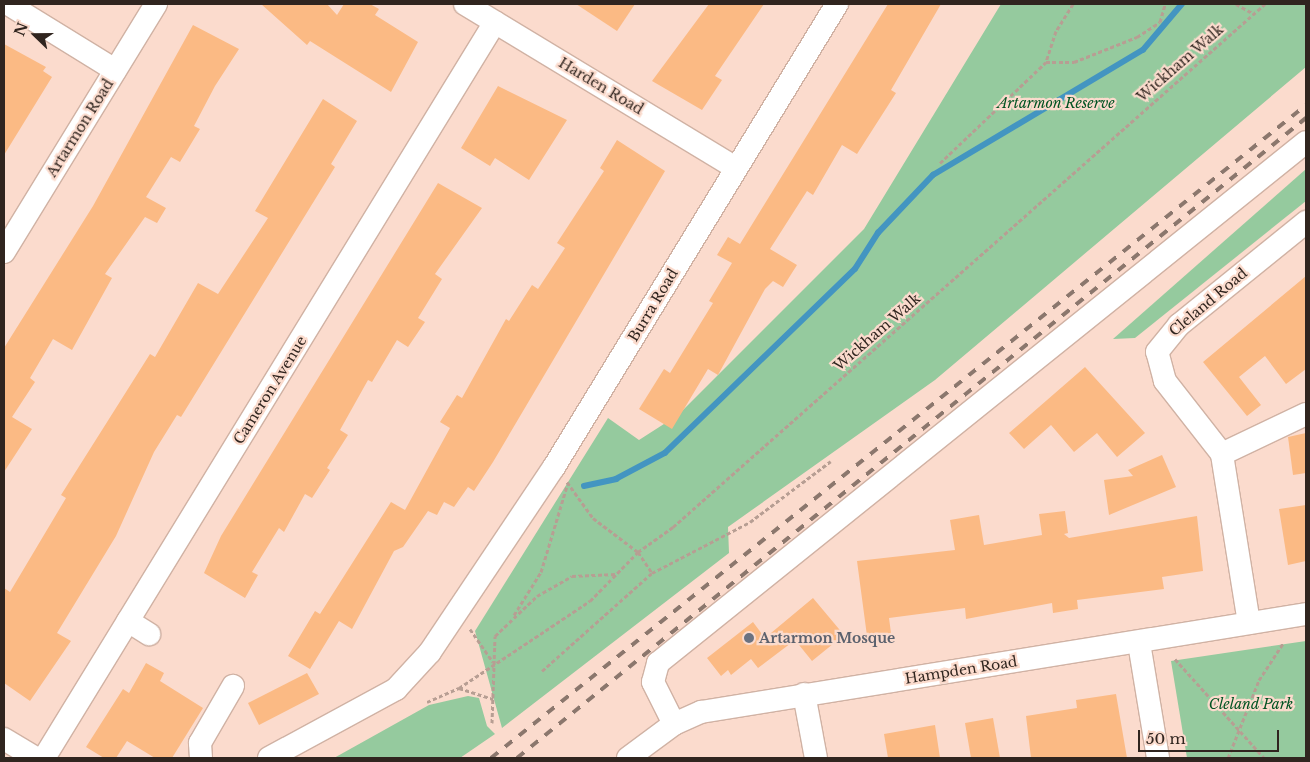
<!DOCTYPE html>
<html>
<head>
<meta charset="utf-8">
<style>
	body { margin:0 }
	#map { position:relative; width:1310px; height:762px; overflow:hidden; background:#fbdbcd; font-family:"Libre Baskerville",serif }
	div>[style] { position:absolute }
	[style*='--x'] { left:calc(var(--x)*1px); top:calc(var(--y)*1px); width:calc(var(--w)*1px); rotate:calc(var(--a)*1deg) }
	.green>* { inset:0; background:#95ca9e }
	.stream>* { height:5.5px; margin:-2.75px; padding:0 2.75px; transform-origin:2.75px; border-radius:2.75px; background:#4395c1 }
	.building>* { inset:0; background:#fbba84 }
	.path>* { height:3px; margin-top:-1.5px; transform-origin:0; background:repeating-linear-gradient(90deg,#b79e93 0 4px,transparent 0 6.5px) }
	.roads { filter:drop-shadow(1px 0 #d0b2a4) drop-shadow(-1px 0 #d0b2a4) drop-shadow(0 1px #d0b2a4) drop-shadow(0 -1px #d0b2a4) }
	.minor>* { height:22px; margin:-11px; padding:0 11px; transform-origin:11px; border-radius:11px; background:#fff }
	.rail>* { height:4px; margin-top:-2px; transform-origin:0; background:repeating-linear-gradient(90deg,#8b776d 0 9px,transparent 0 18px) }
	.dots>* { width:14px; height:14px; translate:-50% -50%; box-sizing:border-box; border:2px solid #fbdbcd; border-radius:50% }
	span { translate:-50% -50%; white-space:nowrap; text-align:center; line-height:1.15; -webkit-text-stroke:4.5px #fbdbcd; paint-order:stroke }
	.street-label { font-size:14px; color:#30251f }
	.park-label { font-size:14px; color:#015322; font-style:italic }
	.worship-label { font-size:14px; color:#5b616d; font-weight:700 }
	.left { translate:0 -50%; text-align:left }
	.frame { position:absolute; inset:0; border:5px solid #30251f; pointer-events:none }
	.north { position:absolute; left:10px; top:10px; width:50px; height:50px; -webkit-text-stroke:4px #fbdbcd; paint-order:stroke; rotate:292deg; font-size:14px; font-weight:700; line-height:20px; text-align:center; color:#30251f }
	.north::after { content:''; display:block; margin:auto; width:18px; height:22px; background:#30251f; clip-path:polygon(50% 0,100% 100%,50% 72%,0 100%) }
	.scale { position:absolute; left:1138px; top:730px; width:141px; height:22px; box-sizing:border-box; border:2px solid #30251f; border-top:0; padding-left:6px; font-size:15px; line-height:18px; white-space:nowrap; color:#30251f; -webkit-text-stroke:4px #fbdbcd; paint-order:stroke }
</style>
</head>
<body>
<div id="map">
	<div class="green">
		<i style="clip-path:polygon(1001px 4px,1306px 4px,1306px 67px,935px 380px,728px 527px,729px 553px,502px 728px,475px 631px,608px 418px,639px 440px,678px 415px,864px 229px)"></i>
		<i style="clip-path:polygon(1306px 169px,1306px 201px,1135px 338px,1113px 339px)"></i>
		<i style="clip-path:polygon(1306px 641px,1306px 758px,1187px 758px,1171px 661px)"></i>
		<i style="clip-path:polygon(468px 696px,479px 698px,487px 726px,495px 734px,460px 758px,334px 758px,429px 705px)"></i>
	</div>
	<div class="stream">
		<i style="--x:584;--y:486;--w:33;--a:-12"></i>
		<i style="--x:616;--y:479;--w:55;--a:-28"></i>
		<i style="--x:665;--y:453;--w:264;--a:-44.1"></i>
		<i style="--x:855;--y:269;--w:43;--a:-57.4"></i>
		<i style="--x:878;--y:233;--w:80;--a:-46.5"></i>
		<i style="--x:933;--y:175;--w:244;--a:-30.8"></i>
		<i style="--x:1143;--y:50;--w:60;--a:-49.7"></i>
	</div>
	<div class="building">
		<i style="clip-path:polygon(261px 4px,327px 4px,337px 15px,344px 4px,370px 4px,379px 9px,375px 15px,418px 42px,391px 92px,310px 41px,307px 45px)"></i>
		<i style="clip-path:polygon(576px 4px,635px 4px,617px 31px)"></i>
		<i style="clip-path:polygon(709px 4px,764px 4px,715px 76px,722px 80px,702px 110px,652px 81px)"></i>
		<i style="clip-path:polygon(888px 4px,941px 4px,891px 90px,896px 93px,857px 154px,842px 145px,813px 195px,807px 191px,770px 249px,797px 265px,783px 287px,773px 281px,765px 289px,718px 375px,708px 369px,672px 429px,639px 409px,664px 369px,670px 373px,713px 303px,709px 301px,732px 263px,717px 255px,728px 237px,740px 244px)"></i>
		<i style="clip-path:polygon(193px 25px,239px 49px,215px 86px,194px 126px,200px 129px,180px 162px,171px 157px,146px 197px,166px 208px,157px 223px,145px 217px,105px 274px,112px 278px,72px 350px,53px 339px,30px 378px,35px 382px,12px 417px,32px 429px,4px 472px,4px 348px,93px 206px)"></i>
		<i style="clip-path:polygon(4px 44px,46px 67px,43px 71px,52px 77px,4px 155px)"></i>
		<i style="clip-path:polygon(498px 86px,567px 120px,529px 180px,495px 158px,490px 166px,461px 148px)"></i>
		<i style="clip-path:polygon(323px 99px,357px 121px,331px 164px,335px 167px,181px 417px,177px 415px,154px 452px,116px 536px,57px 633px,71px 641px,30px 701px,4px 683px,4px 588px,10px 592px,66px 498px,61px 495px,150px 354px,155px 357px,198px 283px,218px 294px,268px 218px,255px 211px)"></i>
		<i style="clip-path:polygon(617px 140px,665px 171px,493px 462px,474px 491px,468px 487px,454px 507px,444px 502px,437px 515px,428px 511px,403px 547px,394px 551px,352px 629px,339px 621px,310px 669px,288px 656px,315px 611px,320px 614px,391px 502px,405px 510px,450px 428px,440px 422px,457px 395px,462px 398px,506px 319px,509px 321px,532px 285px,538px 289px,565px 248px,557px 243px,604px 171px,600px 168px)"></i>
		<i style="clip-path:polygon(438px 183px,482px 208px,435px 274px,442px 279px,418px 318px,425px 322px,408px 347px,397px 340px,372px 382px,368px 380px,340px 430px,348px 435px,327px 468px,330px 470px,312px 498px,305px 494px,284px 532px,279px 528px,252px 572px,258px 575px,245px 598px,204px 573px,221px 536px)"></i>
		<i style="clip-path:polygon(1306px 276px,1306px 369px,1286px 384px,1265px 356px,1239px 377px,1261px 405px,1247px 416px,1203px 362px)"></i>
		<i style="clip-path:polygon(1085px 367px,1145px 433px,1117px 457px,1097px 433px,1074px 452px,1051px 425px,1024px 449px,1009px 433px)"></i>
		<i style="clip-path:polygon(1306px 433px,1306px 473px,1293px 475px,1288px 437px)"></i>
		<i style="clip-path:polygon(1162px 455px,1176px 487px,1109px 515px,1104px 480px,1133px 476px,1128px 470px)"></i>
		<i style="clip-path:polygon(1306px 505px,1306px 561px,1288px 565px,1279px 509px)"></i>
		<i style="clip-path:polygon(1065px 511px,1068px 533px,1064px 534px,1069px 538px,1197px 516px,1203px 571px,1162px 577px,1164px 589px,1077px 600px,1078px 609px,1053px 613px,1052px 603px,966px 619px,965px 608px,889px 618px,891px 633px,867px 636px,857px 561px,955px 550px,950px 520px,979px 515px,984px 545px,1042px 535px,1039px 514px)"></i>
		<i style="clip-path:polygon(813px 598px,844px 635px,812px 661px,795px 640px,758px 668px,751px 659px,731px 675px,728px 670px,721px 676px,707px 658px,753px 622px,765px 638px)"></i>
		<i style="clip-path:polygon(146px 663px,164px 673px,160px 681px,203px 708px,172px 758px,155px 758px,127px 741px,116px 758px,104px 758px,86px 747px,123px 689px,129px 693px)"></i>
		<i style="clip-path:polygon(307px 673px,319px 694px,259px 725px,248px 703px)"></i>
		<i style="clip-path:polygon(1116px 694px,1127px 758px,1031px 758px,1026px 716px,1077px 708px,1076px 700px)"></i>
		<i style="clip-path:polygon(993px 718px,1000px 758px,971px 758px,965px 723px)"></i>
		<i style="clip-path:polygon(935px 725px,940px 758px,888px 758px,884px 734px)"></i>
	</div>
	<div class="path">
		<i style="--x:1073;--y:4;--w:32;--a:122"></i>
		<i style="--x:1056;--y:31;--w:33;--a:108"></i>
		<i style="--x:1046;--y:62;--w:28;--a:0"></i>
		<i style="--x:1074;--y:62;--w:68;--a:-21.6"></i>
		<i style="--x:1137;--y:37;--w:27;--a:-33"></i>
		<i style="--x:1160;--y:22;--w:19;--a:-74"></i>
		<i style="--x:1236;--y:4;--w:21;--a:29"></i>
		<i style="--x:940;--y:163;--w:146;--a:-43.6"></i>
		<i style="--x:567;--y:482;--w:44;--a:54.2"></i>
		<i style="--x:593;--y:518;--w:56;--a:37.1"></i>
		<i style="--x:638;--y:552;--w:25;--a:56"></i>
		<i style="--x:652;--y:573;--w:110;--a:-27.5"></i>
		<i style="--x:750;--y:522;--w:101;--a:-37"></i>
		<i style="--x:514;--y:615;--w:51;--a:-57.9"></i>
		<i style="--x:541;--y:572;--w:90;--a:-73.2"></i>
		<i style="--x:470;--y:629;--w:40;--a:55.1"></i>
		<i style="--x:1175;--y:659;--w:133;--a:48"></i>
		<i style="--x:542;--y:671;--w:147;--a:-41.7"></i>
		<i style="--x:459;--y:688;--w:36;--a:18"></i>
		<i style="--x:427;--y:702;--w:35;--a:-24"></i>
		<i style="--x:459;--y:688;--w:157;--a:-33.6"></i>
		<i style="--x:590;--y:601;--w:69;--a:-45.6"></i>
		<i style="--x:638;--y:552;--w:43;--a:-35.5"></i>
		<i style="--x:673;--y:527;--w:790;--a:-41.46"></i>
		<i style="--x:492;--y:723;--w:87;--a:-88"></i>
		<i style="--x:495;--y:636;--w:58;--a:-43.6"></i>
		<i style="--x:537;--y:596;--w:40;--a:-29.7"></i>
		<i style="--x:572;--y:576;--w:44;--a:-2.6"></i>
		<i style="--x:1228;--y:758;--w:84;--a:-68.3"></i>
		<i style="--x:1259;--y:680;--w:45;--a:-56.7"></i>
	</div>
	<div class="roads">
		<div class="minor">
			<i style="--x:8;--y:4;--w:126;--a:31.7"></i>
			<i style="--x:465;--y:4;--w:317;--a:31.2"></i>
			<i style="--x:4;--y:252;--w:291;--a:-58.5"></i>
			<i style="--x:1222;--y:454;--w:93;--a:-25.5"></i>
			<i style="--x:128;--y:621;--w:25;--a:32"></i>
			<i style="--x:1249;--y:623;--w:171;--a:-99.1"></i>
			<i style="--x:1222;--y:454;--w:93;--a:-128"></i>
			<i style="--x:1165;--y:381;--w:30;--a:-105"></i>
			<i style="--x:1157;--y:352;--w:35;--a:-51"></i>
			<i style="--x:1179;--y:325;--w:164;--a:-39"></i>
			<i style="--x:1139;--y:643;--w:117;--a:80.6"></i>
			<i style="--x:804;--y:694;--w:65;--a:79.4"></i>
			<i style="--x:674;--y:724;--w:47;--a:-116.6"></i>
			<i style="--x:653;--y:682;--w:20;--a:-75"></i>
			<i style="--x:658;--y:663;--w:831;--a:-38.8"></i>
			<i style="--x:4;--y:739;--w:37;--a:31"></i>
			<i style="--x:44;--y:758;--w:863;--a:-58.5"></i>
			<i style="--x:201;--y:758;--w:15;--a:-94"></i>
			<i style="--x:200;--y:743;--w:66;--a:-59.9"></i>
			<i style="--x:269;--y:758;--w:145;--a:-28.5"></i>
			<i style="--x:396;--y:689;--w:50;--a:-47.4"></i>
			<i style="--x:430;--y:652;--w:223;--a:-56.2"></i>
			<i style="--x:554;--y:467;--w:543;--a:-58.57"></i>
			<i style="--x:628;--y:758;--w:57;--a:-36.5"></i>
			<i style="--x:674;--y:724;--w:30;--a:-24"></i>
			<i style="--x:701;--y:712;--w:613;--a:-9.2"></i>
		</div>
	</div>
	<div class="rail">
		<i style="--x:491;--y:758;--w:1044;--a:-38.7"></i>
		<i style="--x:517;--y:758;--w:1016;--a:-39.05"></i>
	</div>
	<div class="dots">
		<i style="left:749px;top:638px;background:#6b7280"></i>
	</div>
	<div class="street-label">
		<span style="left:1180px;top:63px;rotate:-41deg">Wickham Walk</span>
		<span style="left:601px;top:86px;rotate:31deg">Harden Road</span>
		<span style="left:80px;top:128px;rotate:-58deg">Artarmon Road</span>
		<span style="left:1208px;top:302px;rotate:-40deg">Cleland Road</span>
		<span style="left:653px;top:305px;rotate:-59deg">Burra Road</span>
		<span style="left:877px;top:332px;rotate:-41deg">Wickham Walk</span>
		<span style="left:270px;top:390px;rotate:-58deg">Cameron Avenue</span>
		<span style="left:961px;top:670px;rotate:-9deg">Hampden Road</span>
	</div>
	<div class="park-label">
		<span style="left:1056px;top:103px">Artarmon Reserve</span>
		<span style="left:1251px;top:704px">Cleland Park</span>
	</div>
	<div class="worship-label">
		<span class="left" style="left:759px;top:638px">Artarmon Mosque</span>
	</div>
	<div class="frame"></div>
	<div class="north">N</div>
	<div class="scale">50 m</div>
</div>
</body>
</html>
